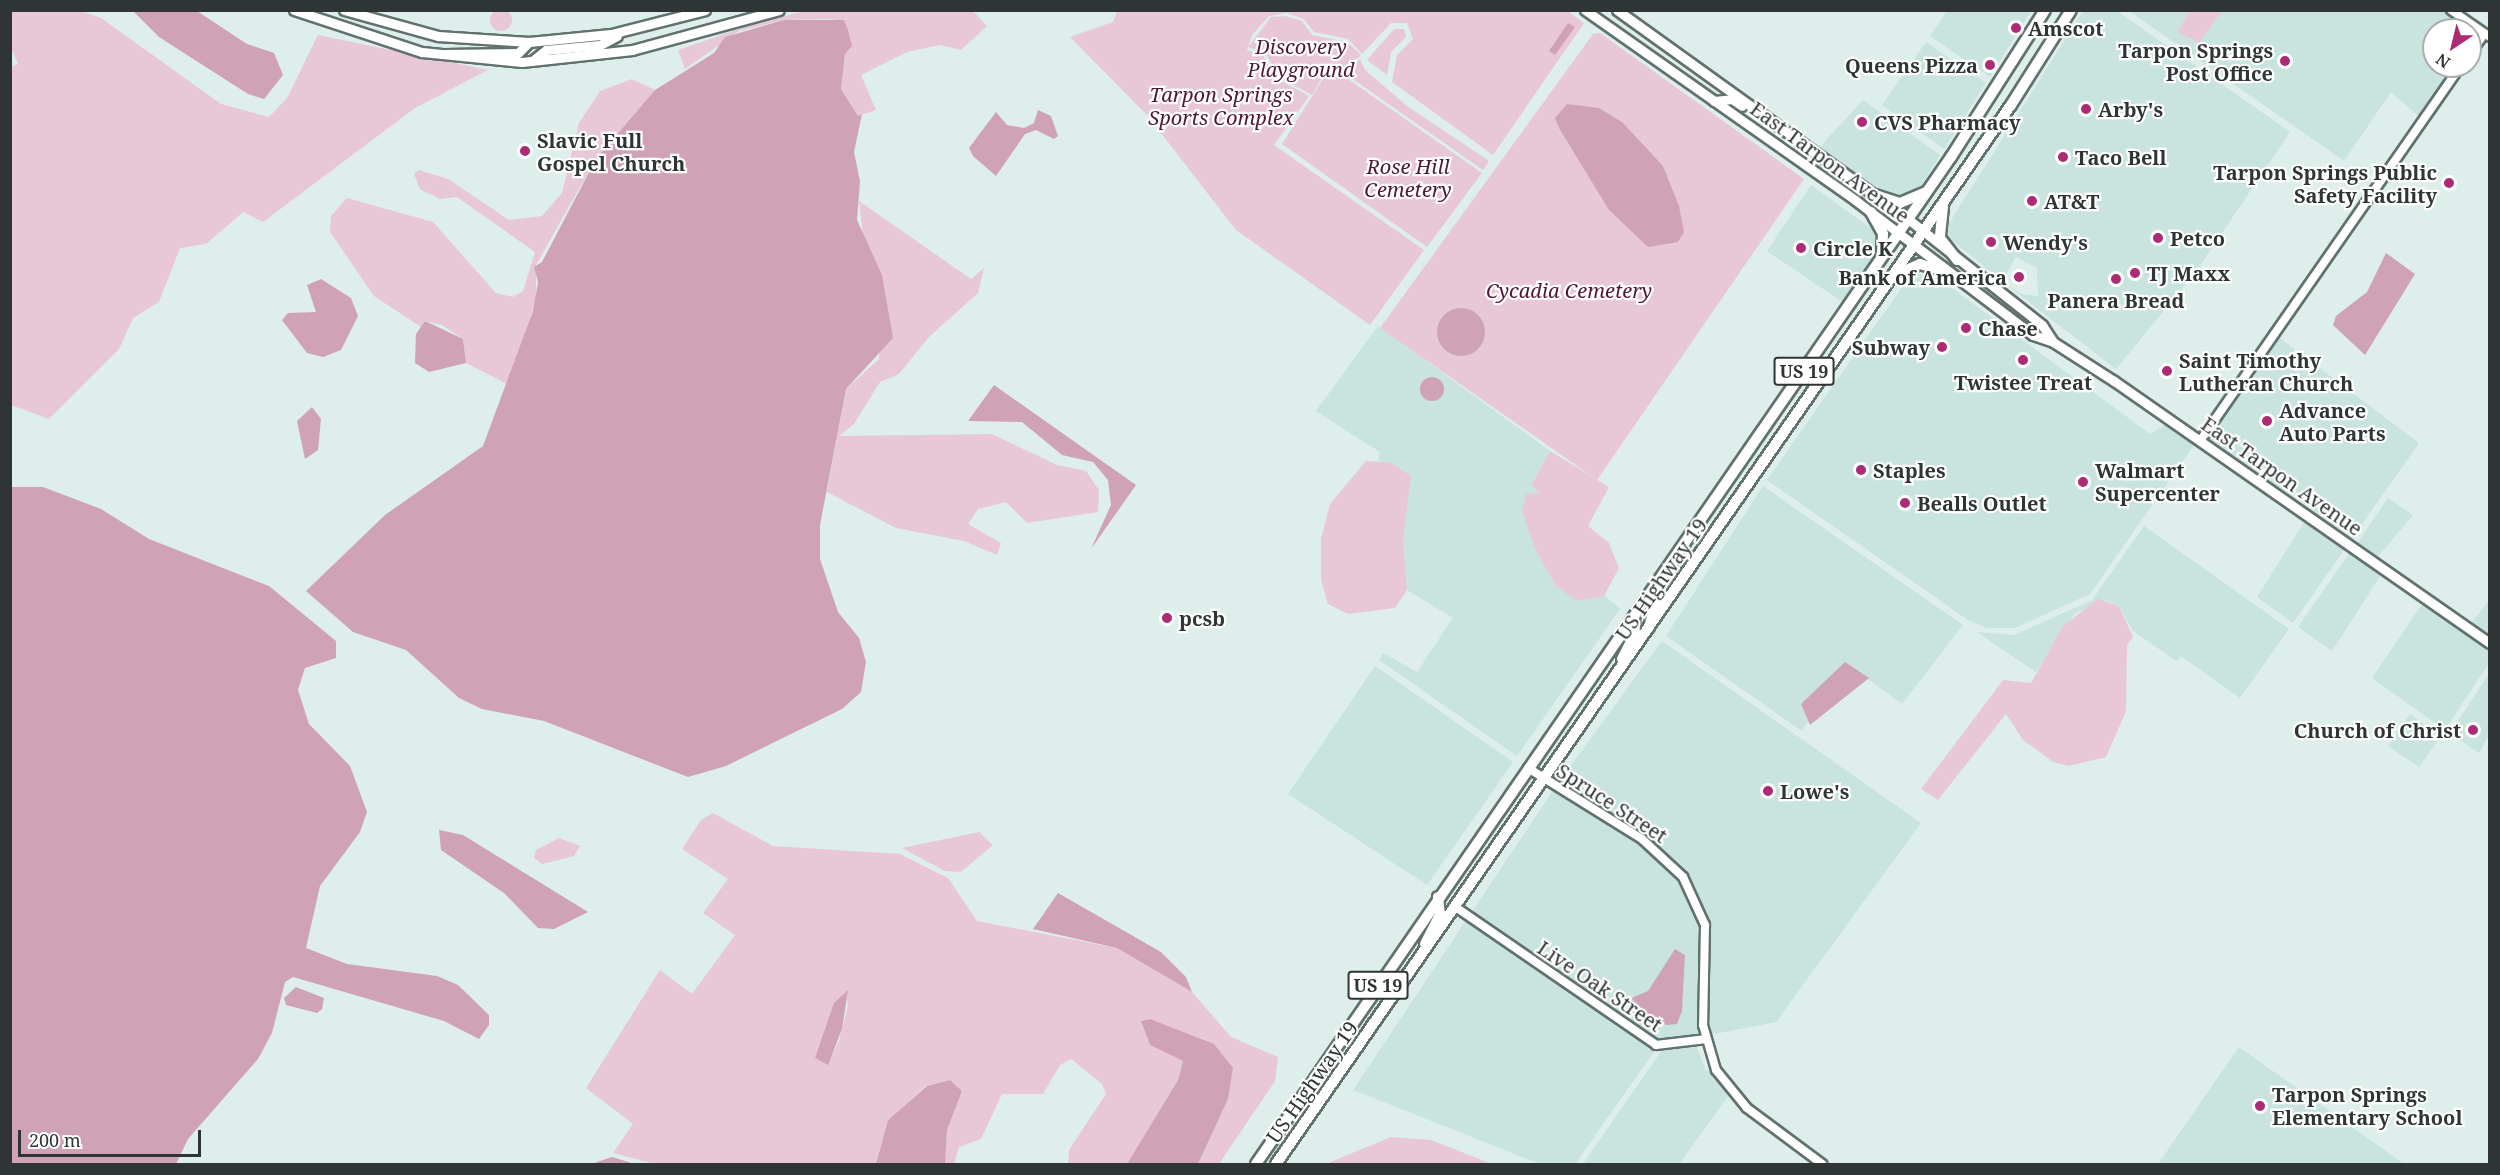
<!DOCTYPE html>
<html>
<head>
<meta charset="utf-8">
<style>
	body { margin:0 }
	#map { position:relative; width:2500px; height:1175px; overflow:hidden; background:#ddeeeb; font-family:"Noto Serif",serif }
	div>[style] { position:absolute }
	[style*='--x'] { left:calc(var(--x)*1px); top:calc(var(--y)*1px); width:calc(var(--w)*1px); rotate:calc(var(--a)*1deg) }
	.built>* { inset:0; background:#c9e3de }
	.green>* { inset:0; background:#e8c8d6 }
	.round { border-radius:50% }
	.water>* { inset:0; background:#d0a2b6 }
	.roads { filter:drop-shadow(2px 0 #61716e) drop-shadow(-2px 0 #61716e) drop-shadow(0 2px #61716e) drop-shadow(0 -2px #61716e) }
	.tertiary>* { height:8px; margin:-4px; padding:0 4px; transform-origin:4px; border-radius:4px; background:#fff }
	.secondary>* { height:9px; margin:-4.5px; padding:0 4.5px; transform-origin:4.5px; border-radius:4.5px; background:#fff }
	.trunk>* { height:10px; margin:-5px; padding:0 5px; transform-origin:5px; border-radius:5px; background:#fff }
	.dots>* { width:16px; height:16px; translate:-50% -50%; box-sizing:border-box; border:3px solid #fff; border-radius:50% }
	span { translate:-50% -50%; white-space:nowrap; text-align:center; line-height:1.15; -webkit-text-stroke:4.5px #fff; paint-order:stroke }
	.shield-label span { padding:2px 4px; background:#fff; border:2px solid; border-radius:4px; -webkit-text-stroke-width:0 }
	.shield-label { font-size:18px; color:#2e3534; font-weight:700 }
	.poi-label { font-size:20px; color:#2e3534; font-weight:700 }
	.left { translate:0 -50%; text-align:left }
	.right { translate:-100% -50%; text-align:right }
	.park-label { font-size:20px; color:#4f1735; font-style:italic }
	.street-label { font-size:20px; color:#2e3534 }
	.frame { position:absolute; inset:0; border:12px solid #2e3534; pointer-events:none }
	.north { position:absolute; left:2422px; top:18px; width:60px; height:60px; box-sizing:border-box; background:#fff; border:2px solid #abaeae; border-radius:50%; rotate:215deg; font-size:16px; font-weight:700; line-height:24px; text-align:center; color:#2e3534 }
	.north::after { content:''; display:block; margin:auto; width:21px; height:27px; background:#ad2a74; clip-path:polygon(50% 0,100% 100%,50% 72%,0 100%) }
	.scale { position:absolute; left:18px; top:1130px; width:183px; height:27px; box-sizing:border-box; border:3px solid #2e3534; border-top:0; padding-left:8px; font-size:18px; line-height:21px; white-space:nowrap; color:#2e3534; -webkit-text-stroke:4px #fff; paint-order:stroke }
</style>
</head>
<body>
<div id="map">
	<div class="built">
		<i style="clip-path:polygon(2222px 10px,2444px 11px,2480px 35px,2470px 48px,2470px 30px,2434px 30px,2434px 66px,2457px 66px,2421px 118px,2391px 92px,2344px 161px,2129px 11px,2190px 11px,2177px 32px,2199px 43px)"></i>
		<i style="clip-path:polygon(1947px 11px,2030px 10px,2031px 11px,1990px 77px,1930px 36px)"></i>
		<i style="clip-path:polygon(2083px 11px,2117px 11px,2290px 132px,2195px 273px,2116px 369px,2004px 283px,2021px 294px,2038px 296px,2037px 268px,2016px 257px,2002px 281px,1943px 233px)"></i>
		<i style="clip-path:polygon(1926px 42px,1986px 83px,1944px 149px,1882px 105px)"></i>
		<i style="clip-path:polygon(1863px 100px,1940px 155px,1918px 190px,1893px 198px,1878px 193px,1818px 149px)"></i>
		<i style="clip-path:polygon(evenodd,1517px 135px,1378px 326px,1550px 451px,1531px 484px,1542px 494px,1535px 549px,1556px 586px,1577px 600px,1604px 595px,1620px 609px,1517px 756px,1379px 660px,1383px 653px,1417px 672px,1453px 618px,1407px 590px,1403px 538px,1410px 476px,1389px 462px,1378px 461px,1380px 452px,1316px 411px,1517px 135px,1430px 377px,1441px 394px,1433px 402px,1421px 394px,1430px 377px)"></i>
		<i style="clip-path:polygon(1811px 185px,1880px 235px,1875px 259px,1844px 303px,1767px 251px)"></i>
		<i style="clip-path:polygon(1919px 274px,1949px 286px,2150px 434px,2165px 425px,2194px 445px,2090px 594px,2015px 628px,1987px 628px,1968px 620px,1767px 480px,1905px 283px)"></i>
		<i style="clip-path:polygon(2277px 336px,2419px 443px,2350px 541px,2207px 442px)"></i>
		<i style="clip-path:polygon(1763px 486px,1963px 625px,1902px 704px,1845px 662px,1802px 731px,1666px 636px)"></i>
		<i style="clip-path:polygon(2388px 498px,2413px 515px,2376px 559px,2356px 545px)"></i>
		<i style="clip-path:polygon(2306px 519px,2346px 547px,2293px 623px,2257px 597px)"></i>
		<i style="clip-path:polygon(2144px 526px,2289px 629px,2240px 698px,2181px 656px,2176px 661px,2132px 630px,2119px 606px,2106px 600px,2075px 613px,2036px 672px,1977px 632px,2015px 635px,2092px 600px)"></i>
		<i style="clip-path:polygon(2351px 551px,2382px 573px,2332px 651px,2298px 627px)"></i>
		<i style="clip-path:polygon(2489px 600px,2489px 638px,2470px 625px)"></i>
		<i style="clip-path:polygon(2423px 603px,2489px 647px,2489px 663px,2445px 730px,2372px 678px)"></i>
		<i style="clip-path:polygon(1662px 641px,1921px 823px,1776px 1022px,1709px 1035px,1708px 925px,1686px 875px,1644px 836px,1558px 783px)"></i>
		<i style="clip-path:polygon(1375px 666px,1513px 762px,1427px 885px,1288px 794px)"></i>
		<i style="clip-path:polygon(2489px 674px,2489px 735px,2479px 753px,2450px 733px)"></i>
		<i style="clip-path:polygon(2410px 714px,2441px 736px,2419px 767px,2388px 746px)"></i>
		<i style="clip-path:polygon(evenodd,1554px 789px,1640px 842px,1681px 880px,1701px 926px,1702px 1037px,1660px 1043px,1471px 913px,1554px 789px,1675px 949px,1685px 955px,1682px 1011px,1667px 1025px,1648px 1019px,1629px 999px,1648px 991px,1675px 949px)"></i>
		<i style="clip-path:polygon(1467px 919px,1656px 1049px,1575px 1164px,1540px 1164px,1353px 1090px)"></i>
		<i style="clip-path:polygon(1696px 1046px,1706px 1071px,1712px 1070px,1729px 1095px,1679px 1164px,1583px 1164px,1662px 1050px)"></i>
		<i style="clip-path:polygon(2239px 1047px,2404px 1164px,2158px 1164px)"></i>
	</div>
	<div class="green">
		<i class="round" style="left:490px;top:9px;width:22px;height:22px"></i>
		<i style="clip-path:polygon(11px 10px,81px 11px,101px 18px,221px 104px,269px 117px,287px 98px,318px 35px,488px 70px,415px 108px,263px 222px,243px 212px,206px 244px,180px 248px,159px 302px,133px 318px,119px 349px,49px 419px,11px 405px,10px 67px,18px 64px,11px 48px)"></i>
		<i style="clip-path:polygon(1118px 10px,1566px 10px,1584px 23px,1493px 155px,1392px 82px,1397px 55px,1413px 39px,1407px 23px,1391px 23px,1362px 54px,1348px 39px,1314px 32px,1304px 19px,1287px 13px,1269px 16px,1252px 35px,1247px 50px,1263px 56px,1278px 79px,1309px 96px,1274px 145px,1424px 250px,1370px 325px,1236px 230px,1147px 115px,1070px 37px,1113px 22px)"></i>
		<i style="clip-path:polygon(2190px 10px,2222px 11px,2199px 43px,2177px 32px)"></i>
		<i style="clip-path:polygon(973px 11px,987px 26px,961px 50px,939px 45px,907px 52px,861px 75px,876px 110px,858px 116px,841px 89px,845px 54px,833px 19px,784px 20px,739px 31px,685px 69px,678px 50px,745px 27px,800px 12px)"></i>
		<i style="clip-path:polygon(1285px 16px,1302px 21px,1312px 35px,1347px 42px,1361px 55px,1334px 78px,1325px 72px,1312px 95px,1281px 78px,1265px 53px,1248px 47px,1271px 17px)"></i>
		<i style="clip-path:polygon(1394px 29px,1404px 29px,1406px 37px,1391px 52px,1387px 75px,1367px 60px)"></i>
		<i style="clip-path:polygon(1600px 33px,1804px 179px,1597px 480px,1380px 328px,1593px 34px)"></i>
		<i style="clip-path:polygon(1360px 59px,1365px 70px,1407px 106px,1489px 161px,1483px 170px,1344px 73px)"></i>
		<i style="clip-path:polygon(1326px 74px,1334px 80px,1341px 74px,1482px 173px,1427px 247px,1282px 144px)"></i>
		<i style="clip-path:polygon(632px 79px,655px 90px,596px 159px,536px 265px,536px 299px,509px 385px,466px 363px,463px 339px,442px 325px,425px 321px,421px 327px,374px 296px,330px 232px,331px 216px,347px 198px,433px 222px,496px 293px,513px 297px,523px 291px,535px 252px,457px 197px,440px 199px,420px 189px,414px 174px,419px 170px,448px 179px,509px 220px,542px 216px,562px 193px,579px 123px,600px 91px)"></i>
		<i style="clip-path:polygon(859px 201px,971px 279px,984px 268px,978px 293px,929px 337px,899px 374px,880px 382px,854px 424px,839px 436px,992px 434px,1057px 465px,1086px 471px,1099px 490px,1098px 512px,1027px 523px,1006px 502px,978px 509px,968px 524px,1001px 543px,997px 555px,964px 541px,896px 528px,827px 492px,846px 389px,879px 359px,882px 275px,864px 244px)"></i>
		<i style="clip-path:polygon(1550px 451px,1609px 487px,1588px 526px,1609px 543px,1619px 568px,1604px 596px,1577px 601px,1556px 586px,1535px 549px,1522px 511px,1526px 494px,1541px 493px,1531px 485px)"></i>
		<i style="clip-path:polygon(1366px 461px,1389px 462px,1411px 476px,1403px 538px,1407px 590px,1395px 608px,1348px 614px,1328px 604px,1321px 580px,1321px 539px,1330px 504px)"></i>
		<i style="clip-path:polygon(2098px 599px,2119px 606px,2133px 637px,2127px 645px,2126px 711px,2106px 757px,2069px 766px,2053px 762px,2023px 740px,2006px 714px,1938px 800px,1921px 789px,2003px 680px,2031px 683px,2063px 626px)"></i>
		<i style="clip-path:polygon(evenodd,713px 813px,773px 846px,900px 854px,948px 878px,977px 921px,1117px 948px,1192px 992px,1231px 1037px,1278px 1057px,1275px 1081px,1219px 1164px,1198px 1164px,1228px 1099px,1150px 1019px,1141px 1021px,1150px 1045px,1183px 1061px,1178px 1080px,1127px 1164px,1068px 1164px,1069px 1150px,1106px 1094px,1102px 1084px,1071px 1059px,1060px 1065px,1043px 1094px,1002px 1094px,981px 1139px,959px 1147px,954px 1164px,945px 1164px,947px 1130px,962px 1091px,950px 1080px,926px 1086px,888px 1120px,876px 1164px,655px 1164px,613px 1153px,633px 1124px,586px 1088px,660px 970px,692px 994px,735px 935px,703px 913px,728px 879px,682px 849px,701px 820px,713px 813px,845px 992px,848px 1006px,839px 1041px,832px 1055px,815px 1057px,845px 992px)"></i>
		<i style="clip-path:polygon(979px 832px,993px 845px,961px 872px,945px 871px,902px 848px)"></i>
		<i style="clip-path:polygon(559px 838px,580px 846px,574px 856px,542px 864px,534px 858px,536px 850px)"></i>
		<i style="clip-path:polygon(1391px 1137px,1431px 1140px,1492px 1164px,1326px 1164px)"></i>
	</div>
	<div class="water">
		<i style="clip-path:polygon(133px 11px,197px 11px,247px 44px,274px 53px,283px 75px,264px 99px,248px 94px,159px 37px)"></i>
		<i style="clip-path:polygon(784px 20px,844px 20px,848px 30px,852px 46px,845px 54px,841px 89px,858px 116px,862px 114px,854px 152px,860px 181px,857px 220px,882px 275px,893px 338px,846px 389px,820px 525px,820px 559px,838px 612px,859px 638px,866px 662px,861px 692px,842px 709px,726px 766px,688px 777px,544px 721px,482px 709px,459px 698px,406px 650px,353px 632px,306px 591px,385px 515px,483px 446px,533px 311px,538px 282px,534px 267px,542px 262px,596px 159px,655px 90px,714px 53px,725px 37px)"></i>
		<i style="clip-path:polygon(1568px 23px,1575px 27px,1555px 55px,1549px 51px)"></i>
		<i style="clip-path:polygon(1567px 104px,1599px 108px,1622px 122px,1663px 166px,1679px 206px,1684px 232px,1678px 242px,1648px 247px,1609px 210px,1559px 128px,1555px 118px)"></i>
		<i style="clip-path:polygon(1038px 110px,1051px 116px,1058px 136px,1054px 139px,1036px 130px,1025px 134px,996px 176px,973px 156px,969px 148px,996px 112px,1007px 125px,1024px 128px,1034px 123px)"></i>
		<i style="clip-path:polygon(2386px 253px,2415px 274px,2365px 355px,2333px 325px,2336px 316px,2367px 292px)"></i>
		<i style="clip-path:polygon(321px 279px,351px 298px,358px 316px,341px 350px,323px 357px,307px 353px,282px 320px,288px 313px,316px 312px,307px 285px)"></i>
		<i class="round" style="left:1437px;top:308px;width:48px;height:48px"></i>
		<i style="clip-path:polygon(425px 321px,463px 339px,466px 363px,429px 372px,415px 363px,416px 334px)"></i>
		<i class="round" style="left:1420px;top:377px;width:24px;height:24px"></i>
		<i style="clip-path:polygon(994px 385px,1136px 485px,1091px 549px,1111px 505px,1108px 480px,1093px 462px,1062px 455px,1022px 422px,968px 421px)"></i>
		<i style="clip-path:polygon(312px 407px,321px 419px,318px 450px,305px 459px,297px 421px)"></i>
		<i style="clip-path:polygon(10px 487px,43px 487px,101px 509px,149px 539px,269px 586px,336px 641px,336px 658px,305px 668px,298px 690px,309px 724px,350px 766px,367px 812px,360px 832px,320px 886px,306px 948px,347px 964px,437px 976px,458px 985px,489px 1015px,489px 1025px,479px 1039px,444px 1021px,293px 977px,285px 982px,272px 1033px,258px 1059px,188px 1139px,176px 1164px,11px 1164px)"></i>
		<i style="clip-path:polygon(1845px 662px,1869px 678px,1810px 725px,1801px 704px)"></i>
		<i style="clip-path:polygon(439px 830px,463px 835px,588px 912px,554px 929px,538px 928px,504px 893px,441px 850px)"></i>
		<i style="clip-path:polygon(1058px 893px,1161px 952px,1186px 977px,1192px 992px,1117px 948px,1033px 929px)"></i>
		<i style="clip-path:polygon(1675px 949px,1685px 955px,1682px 1011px,1677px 1024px,1667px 1025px,1648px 1019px,1629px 999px,1648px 991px)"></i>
		<i style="clip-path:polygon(296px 987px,324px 998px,322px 1009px,317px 1013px,286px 1005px,284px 998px)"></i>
		<i style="clip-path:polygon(848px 990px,842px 1029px,828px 1065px,815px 1058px,834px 1003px)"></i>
		<i style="clip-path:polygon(1150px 1019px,1214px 1044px,1233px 1068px,1228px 1099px,1198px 1164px,1127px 1164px,1178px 1080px,1183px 1061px,1150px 1045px,1141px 1021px)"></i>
		<i style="clip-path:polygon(950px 1080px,962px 1091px,947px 1130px,945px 1164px,876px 1164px,888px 1120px,927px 1086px)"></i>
		<i style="clip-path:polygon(612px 1157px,635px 1164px,591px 1164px)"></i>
	</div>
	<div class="roads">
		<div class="tertiary">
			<i style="--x:2451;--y:10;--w:47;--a:34.7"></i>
			<i style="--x:2470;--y:54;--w:24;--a:-55"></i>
			<i style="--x:2200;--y:441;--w:457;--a:-55.2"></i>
			<i style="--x:1528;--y:768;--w:134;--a:31.9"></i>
			<i style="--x:1642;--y:839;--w:56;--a:42.8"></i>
			<i style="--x:1683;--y:877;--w:53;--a:65.4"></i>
			<i style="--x:1705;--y:925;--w:100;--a:91.1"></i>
			<i style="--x:1703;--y:1025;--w:47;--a:73.9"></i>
			<i style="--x:1716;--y:1070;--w:49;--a:50.8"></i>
			<i style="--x:1747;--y:1108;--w:94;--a:36.7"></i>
			<i style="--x:1457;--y:908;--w:242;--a:34.5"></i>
			<i style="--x:1656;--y:1045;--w:51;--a:-6.7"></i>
		</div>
		<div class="secondary">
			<i style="--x:294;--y:10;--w:135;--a:18.2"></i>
			<i style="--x:422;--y:52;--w:100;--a:5.7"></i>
			<i style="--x:522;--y:62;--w:111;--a:-6.2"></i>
			<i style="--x:632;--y:50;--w:152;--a:-15.2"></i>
			<i style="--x:344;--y:10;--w:98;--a:15.5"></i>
			<i style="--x:438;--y:36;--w:91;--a:3.8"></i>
			<i style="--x:529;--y:42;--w:82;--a:-5.6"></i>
			<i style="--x:611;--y:34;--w:97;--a:-14.3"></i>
			<i style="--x:1585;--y:10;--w:330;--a:35.1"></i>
			<i style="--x:1855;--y:200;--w:223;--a:37.2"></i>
			<i style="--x:2033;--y:335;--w:21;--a:19"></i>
			<i style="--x:2053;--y:342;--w:72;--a:32.6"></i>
			<i style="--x:2114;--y:381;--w:458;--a:34.9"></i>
			<i style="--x:1617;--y:10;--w:358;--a:35.7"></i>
			<i style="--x:1908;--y:219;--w:171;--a:38.3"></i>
			<i style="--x:2042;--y:325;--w:20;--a:57"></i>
			<i style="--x:445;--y:54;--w:73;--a:-0.8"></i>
			<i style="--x:518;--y:53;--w:16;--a:-45"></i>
			<i style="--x:532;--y:61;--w:18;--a:-38"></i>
			<i style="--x:546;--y:50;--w:54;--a:-5.3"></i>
			<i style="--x:600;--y:45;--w:19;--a:-28"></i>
			<i style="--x:1714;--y:101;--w:18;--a:-6"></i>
			<i style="--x:1732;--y:99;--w:12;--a:35"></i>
		</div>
		<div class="trunk">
			<i style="--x:1875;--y:195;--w:26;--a:18"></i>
			<i style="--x:1900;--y:203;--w:28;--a:-23"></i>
			<i style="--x:1943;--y:207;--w:31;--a:96"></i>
			<i style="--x:1940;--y:238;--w:28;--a:52"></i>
			<i style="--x:1871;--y:212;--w:25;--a:61"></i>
			<i style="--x:1883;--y:234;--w:20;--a:93"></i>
			<i style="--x:1895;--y:275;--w:27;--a:-24"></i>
			<i style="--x:1920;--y:264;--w:31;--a:17"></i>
			<i style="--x:1649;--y:627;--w:41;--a:-72.9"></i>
			<i style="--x:1622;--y:659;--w:29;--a:-63"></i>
			<i style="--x:1635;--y:633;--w:15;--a:-94"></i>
			<i style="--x:1425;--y:944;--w:34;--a:-63"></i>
			<i style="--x:1440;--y:914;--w:17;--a:-97"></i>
			<i style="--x:1256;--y:1164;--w:1224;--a:-55.39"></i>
			<i style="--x:1951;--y:157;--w:174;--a:-57.4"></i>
			<i style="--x:1276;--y:1164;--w:1289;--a:-55.24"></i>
			<i style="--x:2011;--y:105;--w:112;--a:-57.7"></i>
		</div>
	</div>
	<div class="dots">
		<i style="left:2016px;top:28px;background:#ad2a74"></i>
		<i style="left:2285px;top:61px;background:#ad2a74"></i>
		<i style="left:1990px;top:65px;background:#ad2a74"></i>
		<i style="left:2086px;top:109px;background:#ad2a74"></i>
		<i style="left:1862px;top:122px;background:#ad2a74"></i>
		<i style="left:525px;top:151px;background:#ad2a74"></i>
		<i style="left:2063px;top:157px;background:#ad2a74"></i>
		<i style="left:2449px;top:183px;background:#ad2a74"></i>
		<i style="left:2032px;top:201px;background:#ad2a74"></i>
		<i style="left:2158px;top:238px;background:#ad2a74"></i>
		<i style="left:1991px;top:242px;background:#ad2a74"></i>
		<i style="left:1801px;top:248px;background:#ad2a74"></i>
		<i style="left:2135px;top:273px;background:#ad2a74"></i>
		<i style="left:2019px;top:277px;background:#ad2a74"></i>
		<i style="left:2116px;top:279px;background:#ad2a74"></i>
		<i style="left:1966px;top:328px;background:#ad2a74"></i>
		<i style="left:1942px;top:347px;background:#ad2a74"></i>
		<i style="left:2023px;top:360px;background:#ad2a74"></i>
		<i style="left:2167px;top:371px;background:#ad2a74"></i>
		<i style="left:2267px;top:421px;background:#ad2a74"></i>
		<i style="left:1861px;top:470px;background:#ad2a74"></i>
		<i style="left:2083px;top:482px;background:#ad2a74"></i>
		<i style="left:1905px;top:503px;background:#ad2a74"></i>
		<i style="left:1167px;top:618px;background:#ad2a74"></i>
		<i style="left:2473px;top:730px;background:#ad2a74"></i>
		<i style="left:1768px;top:791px;background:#ad2a74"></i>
		<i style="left:2260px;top:1106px;background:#ad2a74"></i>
	</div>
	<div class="shield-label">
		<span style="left:1804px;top:371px">US 19</span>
		<span style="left:1378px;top:985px">US 19</span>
	</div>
	<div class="poi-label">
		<span class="left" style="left:2028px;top:28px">Amscot</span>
		<span class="right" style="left:2273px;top:62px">Tarpon Springs<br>Post Office</span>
		<span class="right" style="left:1978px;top:65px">Queens Pizza</span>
		<span class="left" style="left:2098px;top:109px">Arby's</span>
		<span class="left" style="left:1874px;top:122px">CVS Pharmacy</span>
		<span class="left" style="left:537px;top:152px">Slavic Full<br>Gospel Church</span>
		<span class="left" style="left:2075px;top:157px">Taco Bell</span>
		<span class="right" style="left:2437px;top:184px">Tarpon Springs Public<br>Safety Facility</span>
		<span class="left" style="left:2044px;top:201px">AT&amp;T</span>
		<span class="left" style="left:2170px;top:238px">Petco</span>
		<span class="left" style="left:2003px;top:242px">Wendy's</span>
		<span class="left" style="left:1813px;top:248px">Circle K</span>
		<span class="left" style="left:2147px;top:273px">TJ Maxx</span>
		<span class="right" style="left:2007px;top:277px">Bank of America</span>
		<span style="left:2116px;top:300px">Panera Bread</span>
		<span class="left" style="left:1978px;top:328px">Chase</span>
		<span class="right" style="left:1930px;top:347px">Subway</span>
		<span class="left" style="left:2179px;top:372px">Saint Timothy<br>Lutheran Church</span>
		<span style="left:2023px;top:382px">Twistee Treat</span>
		<span class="left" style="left:2279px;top:422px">Advance<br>Auto Parts</span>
		<span class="left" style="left:1873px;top:470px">Staples</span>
		<span class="left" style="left:2095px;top:482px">Walmart<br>Supercenter</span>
		<span class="left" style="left:1917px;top:503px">Bealls Outlet</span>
		<span class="left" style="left:1179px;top:618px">pcsb</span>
		<span class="right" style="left:2461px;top:730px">Church of Christ</span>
		<span class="left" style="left:1780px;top:791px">Lowe's</span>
		<span class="left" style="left:2272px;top:1106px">Tarpon Springs<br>Elementary School</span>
	</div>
	<div class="park-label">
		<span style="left:1301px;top:58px">Discovery<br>Playground</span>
		<span style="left:1221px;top:106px">Tarpon Springs<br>Sports Complex</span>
		<span style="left:1408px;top:178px">Rose Hill<br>Cemetery</span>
		<span style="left:1569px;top:290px">Cycadia Cemetery</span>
	</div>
	<div class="street-label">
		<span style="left:1830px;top:162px;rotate:36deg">East Tarpon Avenue</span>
		<span style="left:2282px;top:476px;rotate:35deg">East Tarpon Avenue</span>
		<span style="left:1661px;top:579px;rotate:-55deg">US Highway 19</span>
		<span style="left:1612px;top:803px;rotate:33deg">Spruce Street</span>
		<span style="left:1600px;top:986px;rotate:34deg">Live Oak Street</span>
		<span style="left:1312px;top:1082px;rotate:-55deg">US Highway 19</span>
	</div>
	<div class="frame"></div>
	<div class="north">N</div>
	<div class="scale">200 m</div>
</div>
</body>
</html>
